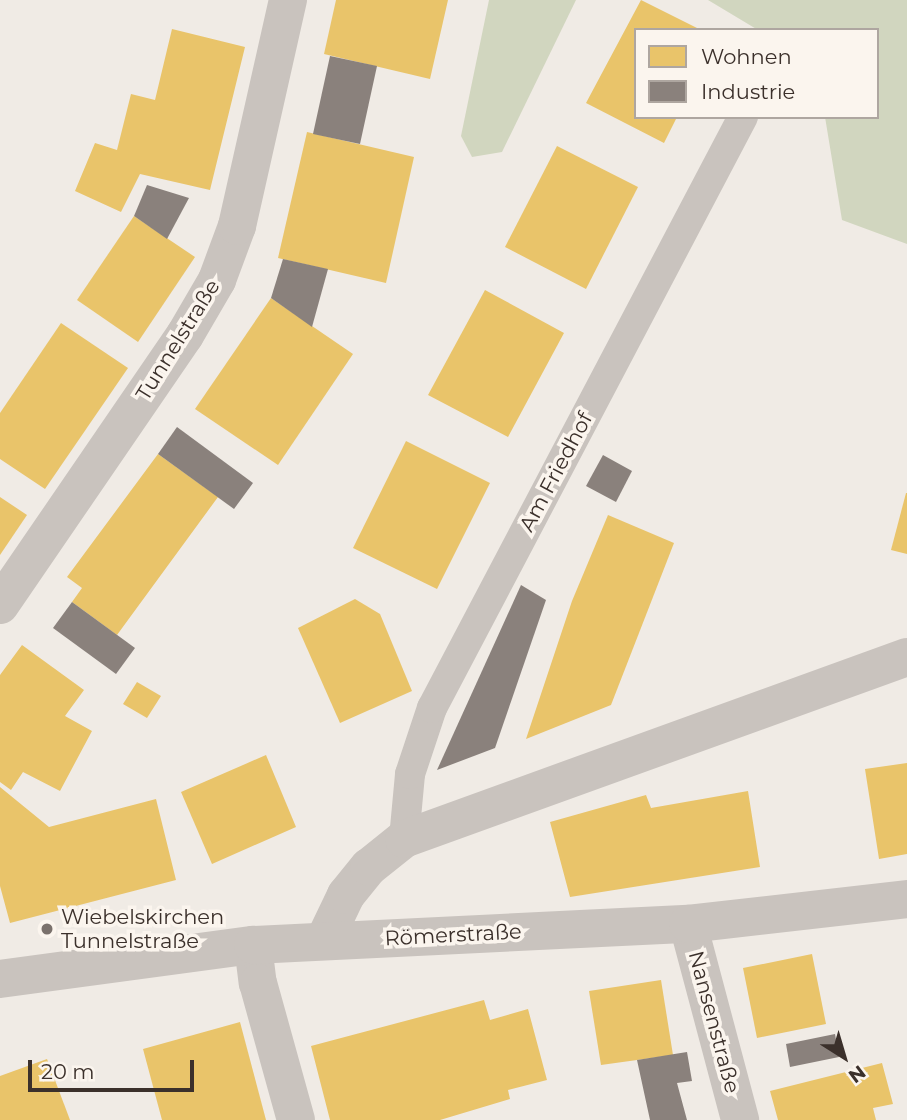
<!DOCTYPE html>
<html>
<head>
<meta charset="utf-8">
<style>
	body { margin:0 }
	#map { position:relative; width:907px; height:1120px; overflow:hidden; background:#f0ebe5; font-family:Montserrat,sans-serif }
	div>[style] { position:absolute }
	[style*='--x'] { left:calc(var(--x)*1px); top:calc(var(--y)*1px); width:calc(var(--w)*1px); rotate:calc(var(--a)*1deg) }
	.green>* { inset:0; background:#d1d6bf }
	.homes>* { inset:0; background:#e9c46a }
	.industry>* { inset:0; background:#8a817c }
	.lane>* { height:30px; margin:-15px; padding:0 15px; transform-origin:15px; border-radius:15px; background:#c9c3be }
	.street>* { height:38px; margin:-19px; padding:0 19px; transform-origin:19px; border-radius:19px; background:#c9c3be }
	.dots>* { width:19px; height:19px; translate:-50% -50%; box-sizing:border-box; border:4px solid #fbf5ee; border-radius:50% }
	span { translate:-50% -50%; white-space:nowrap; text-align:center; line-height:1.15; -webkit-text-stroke:7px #fbf5ee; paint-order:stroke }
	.street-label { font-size:21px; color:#3b302b }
	.poi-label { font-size:21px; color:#3b302b }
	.left { translate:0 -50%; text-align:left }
	.legend { position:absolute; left:634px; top:28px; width:245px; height:91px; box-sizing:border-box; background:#fbf5ee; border:2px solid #aea6a0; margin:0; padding:9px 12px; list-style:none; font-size:21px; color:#3b302b }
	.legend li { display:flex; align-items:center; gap:14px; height:35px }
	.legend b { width:35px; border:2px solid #aea6a0 }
	.north { position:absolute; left:809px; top:1022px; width:70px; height:70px; -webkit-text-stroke:5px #fbf5ee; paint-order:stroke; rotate:143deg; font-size:19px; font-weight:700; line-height:28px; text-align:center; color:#3b302b }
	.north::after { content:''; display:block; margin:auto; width:24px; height:32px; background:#3b302b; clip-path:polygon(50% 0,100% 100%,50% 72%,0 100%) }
	.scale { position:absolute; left:28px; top:1060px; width:166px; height:32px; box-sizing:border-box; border:4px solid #3b302b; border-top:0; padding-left:9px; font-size:21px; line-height:24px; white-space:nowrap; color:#3b302b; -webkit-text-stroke:5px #fbf5ee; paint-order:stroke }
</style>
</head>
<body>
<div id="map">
	<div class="green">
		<i style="clip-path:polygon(489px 0,576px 0,502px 152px,472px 157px,461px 136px)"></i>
		<i style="clip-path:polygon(708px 0,907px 0,907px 244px,842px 220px,825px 117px,877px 117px,877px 30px,758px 30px)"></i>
	</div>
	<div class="homes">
		<i style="clip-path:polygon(336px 0,448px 0,430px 79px,324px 54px)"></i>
		<i style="clip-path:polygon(641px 0,701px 30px,636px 30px,636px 117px,677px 117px,664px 143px,586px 103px)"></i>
		<i style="clip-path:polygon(172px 29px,245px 47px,210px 190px,140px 174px,121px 212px,75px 191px,95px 143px,117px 150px,131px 94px,155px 100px)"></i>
		<i style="clip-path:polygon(307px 132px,414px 157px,386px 283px,278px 258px)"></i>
		<i style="clip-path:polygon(557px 146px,638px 187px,586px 289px,505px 247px)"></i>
		<i style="clip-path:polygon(134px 216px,195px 257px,138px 342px,77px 300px)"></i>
		<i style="clip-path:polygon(485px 290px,564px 333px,508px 437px,428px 395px)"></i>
		<i style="clip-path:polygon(271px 298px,353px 354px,278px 465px,195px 409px)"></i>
		<i style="clip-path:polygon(61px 323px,128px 368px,45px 489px,0 459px,0 413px)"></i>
		<i style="clip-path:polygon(406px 441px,490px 483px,437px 589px,353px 548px)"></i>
		<i style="clip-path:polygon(158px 454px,218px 497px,117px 635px,72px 602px,82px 588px,67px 577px)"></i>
		<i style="clip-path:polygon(906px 493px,907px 493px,907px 554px,891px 550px)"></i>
		<i style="clip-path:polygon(0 497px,27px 515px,0 555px)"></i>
		<i style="clip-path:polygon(608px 515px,674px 543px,611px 705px,526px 739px,572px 601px)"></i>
		<i style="clip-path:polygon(355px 599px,380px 614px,412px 691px,340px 723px,298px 628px)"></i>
		<i style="clip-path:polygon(22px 645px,84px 690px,65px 716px,92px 731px,60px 791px,23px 772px,11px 790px,0 782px,0 675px)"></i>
		<i style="clip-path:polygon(137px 682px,161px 696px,147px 718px,123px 704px)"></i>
		<i style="clip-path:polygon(266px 755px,296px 827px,212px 864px,181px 792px)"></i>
		<i style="clip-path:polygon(907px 763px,907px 854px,879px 859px,865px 769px)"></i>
		<i style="clip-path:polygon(0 787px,49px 827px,156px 799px,176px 880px,10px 923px,0 886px)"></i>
		<i style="clip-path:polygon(748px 791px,760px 867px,570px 897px,550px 822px,646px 795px,651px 808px)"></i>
		<i style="clip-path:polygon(812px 954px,826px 1024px,757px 1038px,743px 968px)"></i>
		<i style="clip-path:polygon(661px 980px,673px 1055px,601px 1065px,589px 991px)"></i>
		<i style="clip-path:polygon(484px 1000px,490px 1020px,528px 1009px,547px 1080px,508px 1090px,510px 1099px,440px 1120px,330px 1120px,311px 1046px)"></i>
		<i style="clip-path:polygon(240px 1022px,266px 1120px,162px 1120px,143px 1049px)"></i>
		<i style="clip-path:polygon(47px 1059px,70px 1120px,0 1120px,0 1076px)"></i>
		<i style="clip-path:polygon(882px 1063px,893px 1104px,873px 1108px,876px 1120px,778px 1120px,770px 1091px)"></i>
	</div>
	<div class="industry">
		<i style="clip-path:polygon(330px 56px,377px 66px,360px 144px,313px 134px)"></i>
		<i style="clip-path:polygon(147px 185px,189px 198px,167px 239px,134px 216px)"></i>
		<i style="clip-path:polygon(283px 259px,328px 269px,312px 327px,271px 298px)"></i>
		<i style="clip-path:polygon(177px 427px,253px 483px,234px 509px,158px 454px)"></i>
		<i style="clip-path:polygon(603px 455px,632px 471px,616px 502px,586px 486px)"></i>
		<i style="clip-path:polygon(521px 585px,546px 600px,495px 748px,437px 770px)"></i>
		<i style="clip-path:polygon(72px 602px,135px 648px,116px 674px,53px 628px)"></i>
		<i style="clip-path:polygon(835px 1034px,839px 1057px,790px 1067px,786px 1044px)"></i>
		<i style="clip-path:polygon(687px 1052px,692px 1081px,677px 1083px,687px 1120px,650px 1120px,637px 1060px)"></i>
	</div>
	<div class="lane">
		<i style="--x:404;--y:839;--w:65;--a:-84.7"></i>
		<i style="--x:410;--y:774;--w:70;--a:-71.6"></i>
		<i style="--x:432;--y:708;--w:668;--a:-62.25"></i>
	</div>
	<div class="street">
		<i style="--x:0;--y:605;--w:327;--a:-55.6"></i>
		<i style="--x:185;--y:335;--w:64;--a:-59.8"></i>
		<i style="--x:217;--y:280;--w:58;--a:-69.7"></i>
		<i style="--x:237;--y:226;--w:232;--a:-77.3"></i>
		<i style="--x:688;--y:924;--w:203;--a:75.1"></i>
		<i style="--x:324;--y:941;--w:51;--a:-64.4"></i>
		<i style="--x:346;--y:895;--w:36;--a:-51"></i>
		<i style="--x:369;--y:867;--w:45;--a:-38.7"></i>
		<i style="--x:404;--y:839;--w:535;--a:-19.89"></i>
		<i style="--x:253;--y:945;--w:38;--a:83"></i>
		<i style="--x:258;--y:983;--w:142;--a:74.5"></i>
		<i style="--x:0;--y:979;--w:255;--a:-7.7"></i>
		<i style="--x:253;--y:945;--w:436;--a:-2.8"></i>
		<i style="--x:688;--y:924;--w:220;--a:-6.5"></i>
	</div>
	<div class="dots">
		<i style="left:47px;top:929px;background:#7a716c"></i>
	</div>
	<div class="street-label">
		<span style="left:178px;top:340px;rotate:-58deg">Tunnelstraße</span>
		<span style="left:556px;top:472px;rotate:-62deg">Am Friedhof</span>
		<span style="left:453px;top:935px;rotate:-3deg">Römerstraße</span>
		<span style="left:714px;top:1022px;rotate:75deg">Nansenstraße</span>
	</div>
	<div class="poi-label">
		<span class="left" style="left:61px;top:929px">Wiebelskirchen<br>Tunnelstraße</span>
	</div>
	<ul class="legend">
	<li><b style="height:19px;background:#e9c46a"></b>Wohnen</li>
	<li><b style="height:19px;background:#8a817c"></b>Industrie</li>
	</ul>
	<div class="north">N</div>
	<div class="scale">20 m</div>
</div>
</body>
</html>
